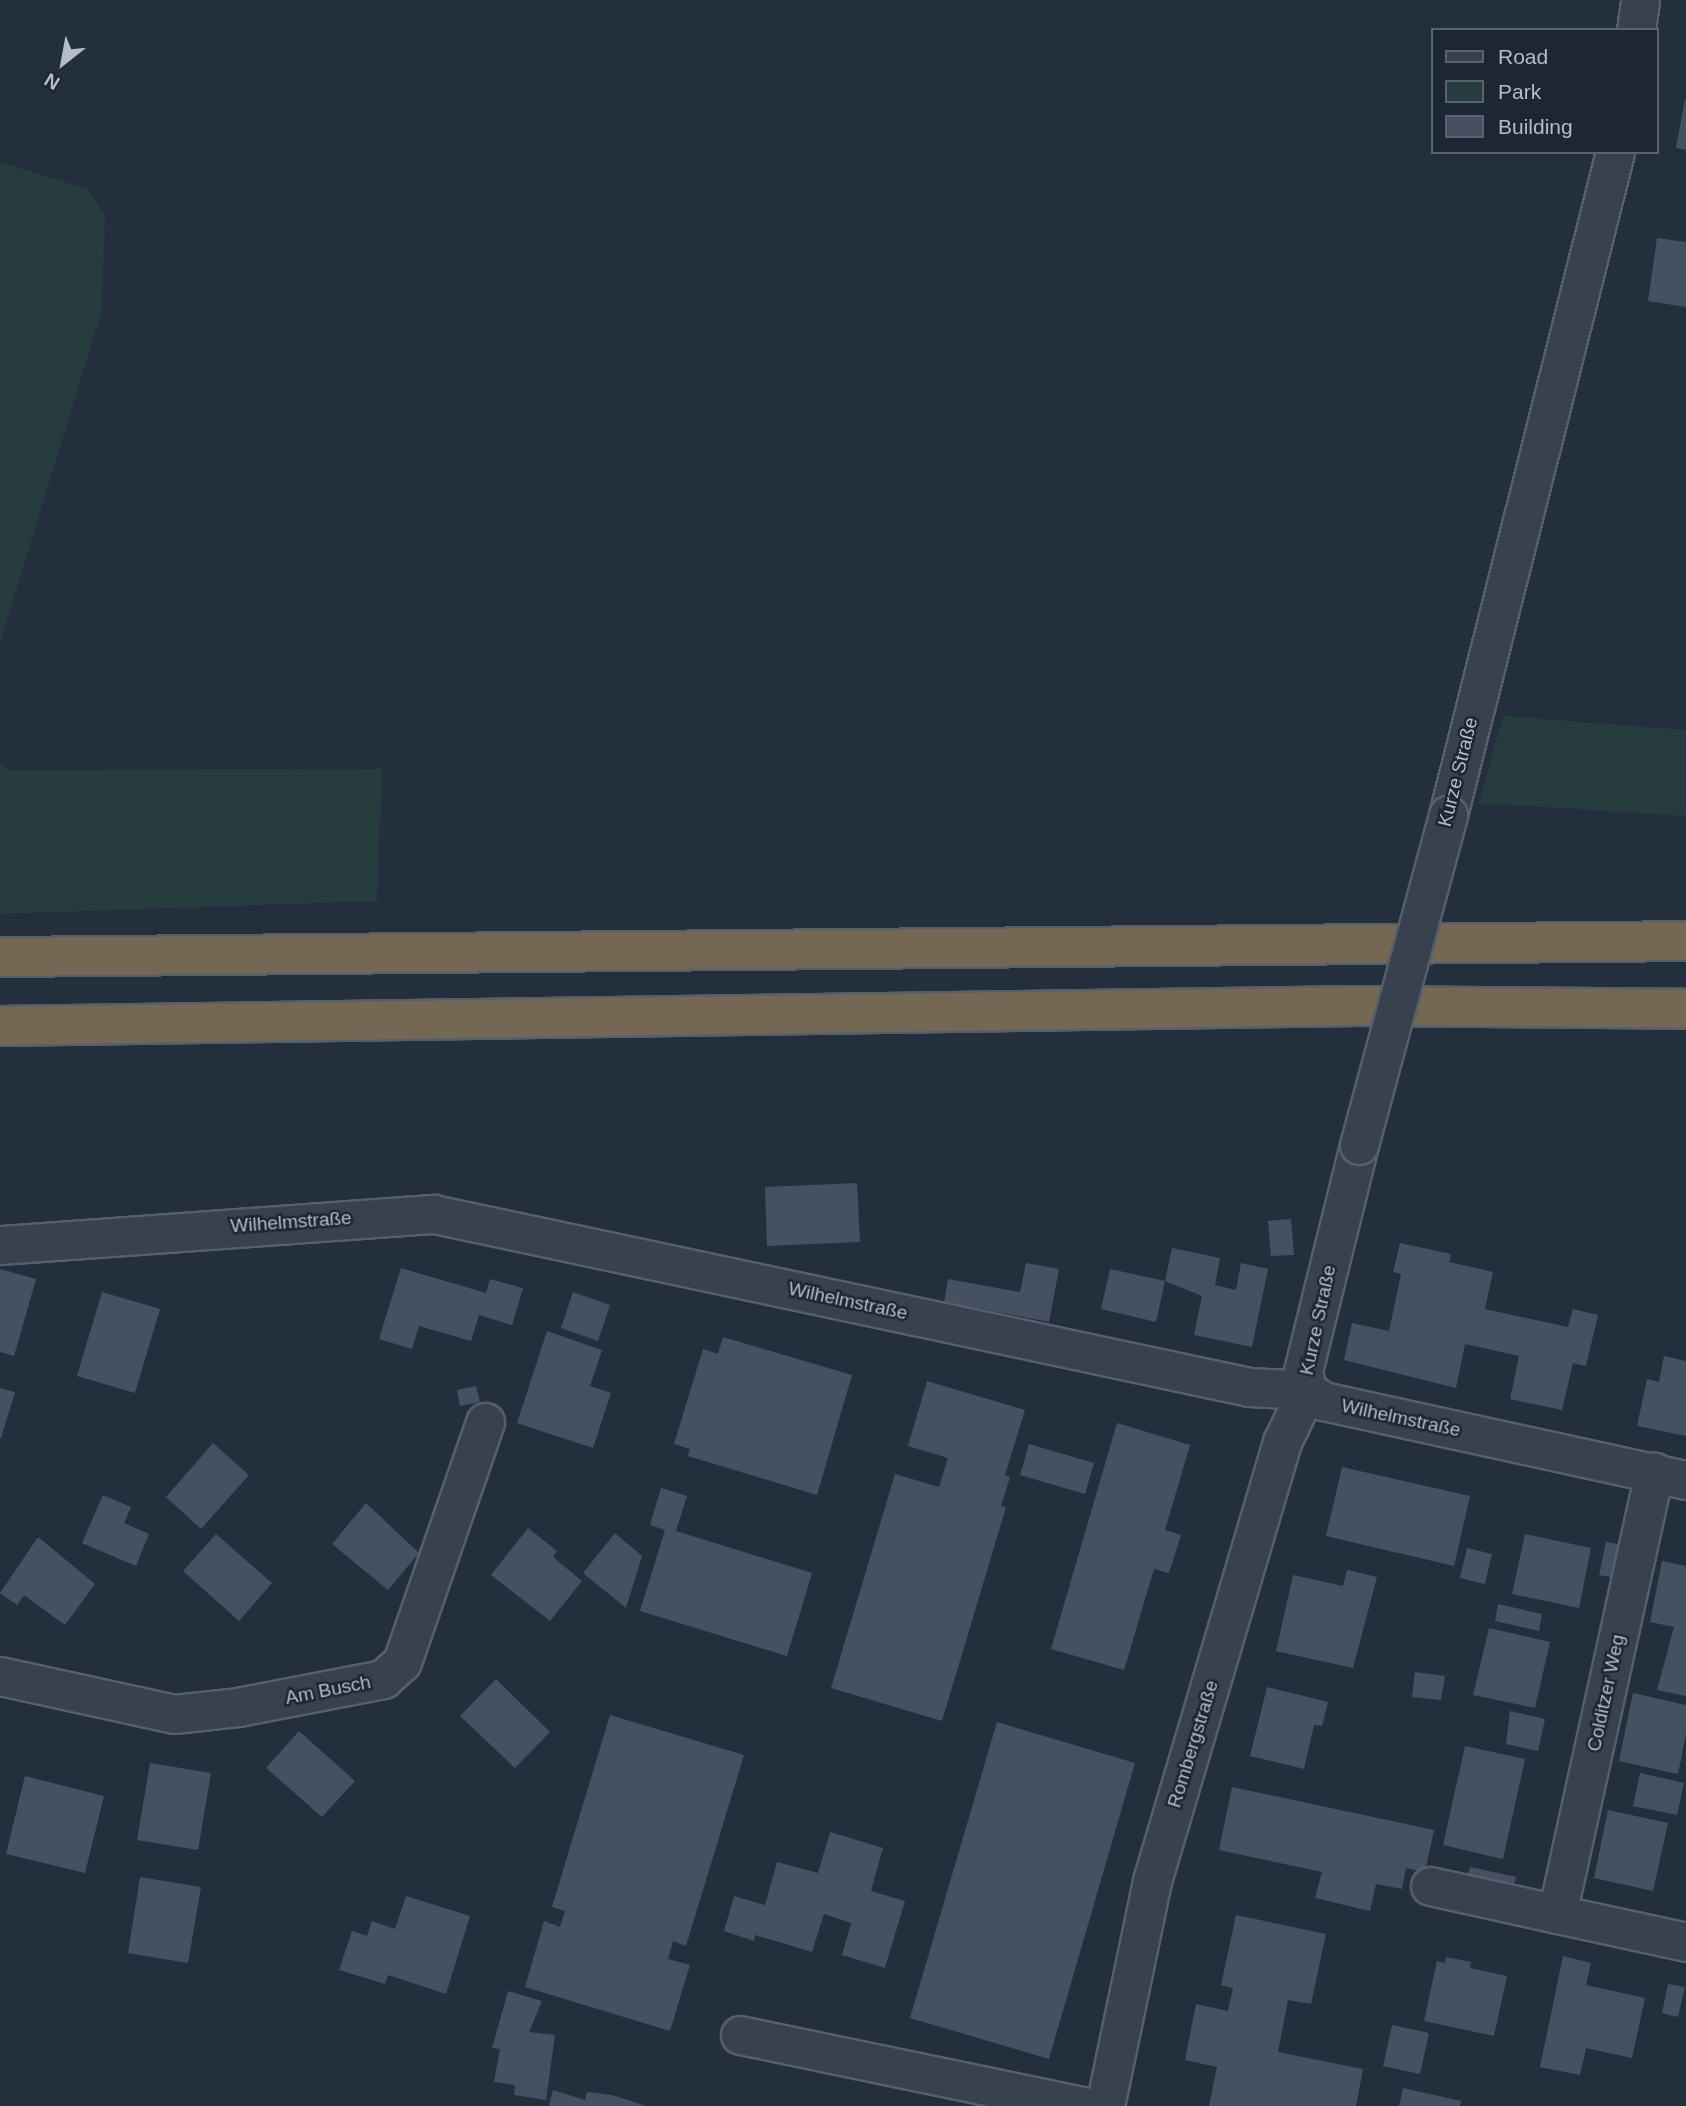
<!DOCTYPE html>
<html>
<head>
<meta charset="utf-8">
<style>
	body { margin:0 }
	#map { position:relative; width:1686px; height:2106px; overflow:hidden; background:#242f3e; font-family:Helvetica,sans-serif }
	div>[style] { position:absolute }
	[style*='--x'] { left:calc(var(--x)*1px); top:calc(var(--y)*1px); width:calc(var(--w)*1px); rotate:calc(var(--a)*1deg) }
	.green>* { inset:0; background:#263c3f }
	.building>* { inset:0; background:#455162 }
	.roads { filter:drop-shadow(2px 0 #565f6c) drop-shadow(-2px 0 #565f6c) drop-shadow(0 2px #565f6c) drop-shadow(0 -2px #565f6c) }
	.street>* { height:37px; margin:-18.5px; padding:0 18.5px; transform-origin:18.5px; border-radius:18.5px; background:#38414e }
	.highway>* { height:38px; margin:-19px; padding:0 19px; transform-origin:19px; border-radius:19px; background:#746855 }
	.bridges { filter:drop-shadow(2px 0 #565f6c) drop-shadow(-2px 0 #565f6c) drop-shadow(0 2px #565f6c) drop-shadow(0 -2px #565f6c) }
	.street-bridge>* { height:37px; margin:-18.5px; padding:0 18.5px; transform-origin:18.5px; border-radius:18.5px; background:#38414e }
	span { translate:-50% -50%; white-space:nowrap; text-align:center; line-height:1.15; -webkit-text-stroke:5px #1d2633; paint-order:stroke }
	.street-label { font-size:19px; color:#b4bcc9 }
	.legend { position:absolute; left:1431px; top:28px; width:228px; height:126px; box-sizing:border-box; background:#1d2633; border:2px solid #59626f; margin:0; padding:9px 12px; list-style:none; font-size:21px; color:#b4bcc9 }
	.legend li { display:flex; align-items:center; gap:14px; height:35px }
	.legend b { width:35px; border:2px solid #59626f }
	.north { position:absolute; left:28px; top:28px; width:70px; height:70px; -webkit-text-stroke:5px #1d2633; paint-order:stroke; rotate:211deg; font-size:19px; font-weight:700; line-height:28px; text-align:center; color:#b4bcc9 }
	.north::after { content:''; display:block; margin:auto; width:24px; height:32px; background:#b4bcc9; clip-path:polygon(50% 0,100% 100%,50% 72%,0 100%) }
</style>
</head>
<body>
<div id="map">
	<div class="green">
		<i style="clip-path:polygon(0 162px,87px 189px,105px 215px,102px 310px,0 643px)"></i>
		<i style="clip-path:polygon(1503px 716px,1686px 730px,1686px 816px,1479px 803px)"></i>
		<i style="clip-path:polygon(0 763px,10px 770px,382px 769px,377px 901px,0 914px)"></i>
	</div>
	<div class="building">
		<i style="clip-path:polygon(1685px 99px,1686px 99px,1686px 150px,1676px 148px)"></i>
		<i style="clip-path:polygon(1657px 238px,1686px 242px,1686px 307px,1648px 301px)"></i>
		<i style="clip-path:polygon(857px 1183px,860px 1242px,767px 1246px,765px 1187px)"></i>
		<i style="clip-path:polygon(1291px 1219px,1294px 1255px,1271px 1256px,1268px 1221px)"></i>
		<i style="clip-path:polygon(1400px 1243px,1451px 1254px,1449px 1262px,1493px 1272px,1485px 1309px,1568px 1327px,1573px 1309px,1598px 1315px,1586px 1366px,1573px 1363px,1562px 1410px,1510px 1399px,1519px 1356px,1465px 1344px,1456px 1388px,1344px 1360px,1352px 1323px,1389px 1331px,1401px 1274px,1393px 1272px)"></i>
		<i style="clip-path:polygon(1172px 1248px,1220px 1258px,1215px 1285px,1236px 1290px,1241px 1263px,1268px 1269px,1252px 1347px,1194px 1335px,1202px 1296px,1165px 1281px)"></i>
		<i style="clip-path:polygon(1026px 1263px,1059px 1269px,1049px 1322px,944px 1302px,948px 1279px,1020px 1292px)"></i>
		<i style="clip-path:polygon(401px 1268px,486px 1293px,490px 1279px,523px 1288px,512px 1325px,479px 1315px,471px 1341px,419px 1326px,412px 1349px,379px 1339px)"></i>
		<i style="clip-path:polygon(0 1269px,36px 1279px,14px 1356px,0 1352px)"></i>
		<i style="clip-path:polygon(1110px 1269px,1165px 1281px,1156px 1322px,1101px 1309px)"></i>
		<i style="clip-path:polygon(102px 1292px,160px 1309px,135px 1393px,77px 1376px)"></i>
		<i style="clip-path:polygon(573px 1292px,610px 1305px,598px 1341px,561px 1328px)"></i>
		<i style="clip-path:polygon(547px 1331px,602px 1350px,590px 1386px,611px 1393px,593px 1448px,517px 1423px)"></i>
		<i style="clip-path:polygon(723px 1337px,852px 1375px,817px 1495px,688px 1456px,690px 1449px,674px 1444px,703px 1349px,718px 1354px)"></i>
		<i style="clip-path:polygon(1664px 1356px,1686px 1361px,1686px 1436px,1637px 1426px,1647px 1379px,1659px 1382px)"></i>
		<i style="clip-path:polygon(927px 1381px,1025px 1410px,1005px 1475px,1010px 1477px,1001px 1506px,1006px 1507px,942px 1721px,831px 1688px,895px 1474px,939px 1487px,948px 1458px,908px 1446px)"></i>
		<i style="clip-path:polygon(476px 1386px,480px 1402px,460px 1406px,457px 1390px)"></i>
		<i style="clip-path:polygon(0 1388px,15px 1392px,1px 1438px,0 1438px)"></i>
		<i style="clip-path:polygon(1117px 1423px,1190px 1445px,1165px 1530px,1181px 1535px,1169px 1573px,1154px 1569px,1124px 1670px,1051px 1649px)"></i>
		<i style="clip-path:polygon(213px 1443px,249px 1475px,201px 1529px,166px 1497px)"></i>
		<i style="clip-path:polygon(1029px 1444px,1094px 1463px,1085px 1494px,1020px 1475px)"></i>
		<i style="clip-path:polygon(1342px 1467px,1470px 1496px,1454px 1566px,1326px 1536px)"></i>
		<i style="clip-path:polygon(661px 1488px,687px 1496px,676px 1531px,812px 1573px,787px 1656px,640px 1611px,665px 1530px,650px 1525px)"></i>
		<i style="clip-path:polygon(103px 1495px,131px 1507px,124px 1523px,149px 1534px,136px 1566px,82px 1543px)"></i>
		<i style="clip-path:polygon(366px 1503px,419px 1553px,388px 1590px,332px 1544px)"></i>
		<i style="clip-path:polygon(528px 1528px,557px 1551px,553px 1557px,582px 1581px,550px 1621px,491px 1575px)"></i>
		<i style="clip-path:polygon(615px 1533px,642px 1556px,626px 1608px,583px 1573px)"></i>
		<i style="clip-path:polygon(216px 1534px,272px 1583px,239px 1621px,183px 1571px)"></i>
		<i style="clip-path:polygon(1525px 1534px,1591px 1548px,1579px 1608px,1512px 1594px)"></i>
		<i style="clip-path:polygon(38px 1537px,95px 1584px,65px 1625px,24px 1595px,17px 1605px,0 1593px)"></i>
		<i style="clip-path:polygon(1606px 1542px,1623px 1545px,1616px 1578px,1599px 1575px)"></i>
		<i style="clip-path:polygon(1467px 1548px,1492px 1554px,1485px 1584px,1460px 1578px)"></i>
		<i style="clip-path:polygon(1662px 1561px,1686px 1566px,1686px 1696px,1657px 1690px,1674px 1627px,1650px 1622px)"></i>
		<i style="clip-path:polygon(1347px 1570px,1377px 1577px,1353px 1668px,1276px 1651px,1293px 1575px,1343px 1586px)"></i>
		<i style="clip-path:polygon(1498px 1604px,1542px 1614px,1539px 1631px,1495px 1621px)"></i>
		<i style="clip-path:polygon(1489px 1628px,1550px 1642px,1535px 1708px,1473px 1695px)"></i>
		<i style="clip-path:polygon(1415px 1672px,1445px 1676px,1441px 1700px,1412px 1697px)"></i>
		<i style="clip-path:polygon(496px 1679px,550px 1732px,515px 1768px,460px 1716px)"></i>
		<i style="clip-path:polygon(1267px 1687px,1328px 1702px,1322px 1726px,1314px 1725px,1304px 1769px,1250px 1756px)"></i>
		<i style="clip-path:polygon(1633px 1693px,1686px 1705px,1686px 1734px,1678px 1774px,1619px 1761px)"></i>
		<i style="clip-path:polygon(1510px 1711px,1545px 1719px,1538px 1751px,1506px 1744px)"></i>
		<i style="clip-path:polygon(610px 1715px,744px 1755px,686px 1946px,673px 1941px,668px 1959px,690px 1965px,670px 2031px,525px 1987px,544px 1921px,560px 1927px,565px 1911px,552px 1907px)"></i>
		<i style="clip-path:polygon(997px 1722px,1135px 1763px,1049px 2059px,910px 2018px)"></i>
		<i style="clip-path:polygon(299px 1731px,355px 1781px,322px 1817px,266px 1768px)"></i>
		<i style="clip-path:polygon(1465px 1746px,1525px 1759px,1503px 1859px,1443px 1845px)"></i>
		<i style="clip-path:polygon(150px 1763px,211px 1773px,198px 1850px,137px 1840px)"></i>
		<i style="clip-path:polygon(1640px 1773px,1684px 1783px,1677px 1815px,1633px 1806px)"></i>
		<i style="clip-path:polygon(25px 1776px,104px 1796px,85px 1873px,6px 1854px)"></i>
		<i style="clip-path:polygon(1232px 1787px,1434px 1830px,1425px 1872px,1406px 1868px,1402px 1889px,1376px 1884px,1370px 1911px,1315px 1898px,1322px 1872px,1219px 1850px)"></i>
		<i style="clip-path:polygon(1608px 1810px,1668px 1823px,1653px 1891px,1594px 1878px)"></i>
		<i style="clip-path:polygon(830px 1832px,883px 1848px,871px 1891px,905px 1901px,885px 1968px,842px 1955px,851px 1923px,824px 1914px,812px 1952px,755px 1935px,754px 1941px,724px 1931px,734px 1896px,765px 1905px,777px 1862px,818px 1873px)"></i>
		<i style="clip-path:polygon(1470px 1867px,1516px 1877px,1512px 1892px,1466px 1882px)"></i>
		<i style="clip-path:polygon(140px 1877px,201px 1887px,188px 1963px,128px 1953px)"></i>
		<i style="clip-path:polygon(406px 1896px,470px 1916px,446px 1994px,388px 1975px,385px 1984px,339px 1970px,352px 1931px,367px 1936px,372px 1921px,395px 1929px)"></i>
		<i style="clip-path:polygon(1236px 1915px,1326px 1934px,1311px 2004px,1288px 2000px,1278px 2052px,1363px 2069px,1356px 2106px,1209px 2106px,1217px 2067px,1185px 2060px,1196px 2004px,1228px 2011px,1233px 1988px,1221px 1985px)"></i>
		<i style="clip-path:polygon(1563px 1956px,1591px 1963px,1586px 1985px,1645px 1998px,1632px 2058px,1586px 2048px,1580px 2075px,1540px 2067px)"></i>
		<i style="clip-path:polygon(1446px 1957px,1471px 1962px,1470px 1968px,1507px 1976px,1494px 2036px,1424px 2021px,1437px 1961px,1445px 1963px)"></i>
		<i style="clip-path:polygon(1668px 1984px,1685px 1987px,1678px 2017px,1662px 2013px)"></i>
		<i style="clip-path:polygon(508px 1991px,542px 2001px,529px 2032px,555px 2035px,546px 2100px,514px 2095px,515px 2085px,494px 2082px,500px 2049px,492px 2048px)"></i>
		<i style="clip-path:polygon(1392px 2025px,1429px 2033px,1420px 2074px,1383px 2066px)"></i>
		<i style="clip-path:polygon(1403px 2088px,1461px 2101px,1460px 2106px,1399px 2106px)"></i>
		<i style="clip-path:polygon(553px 2090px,585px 2100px,587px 2092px,612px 2095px,646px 2106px,549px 2106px)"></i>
	</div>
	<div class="roads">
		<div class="street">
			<i style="--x:1636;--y:30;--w:30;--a:-82"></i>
			<i style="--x:1448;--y:815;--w:684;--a:-75.86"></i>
			<i style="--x:0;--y:1245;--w:435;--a:-4.1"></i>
			<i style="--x:434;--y:1214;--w:833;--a:11.98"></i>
			<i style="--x:1249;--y:1387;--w:58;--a:3"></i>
			<i style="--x:1307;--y:1390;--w:19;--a:35"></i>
			<i style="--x:1323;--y:1401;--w:371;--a:12.3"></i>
			<i style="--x:1307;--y:1390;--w:19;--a:-102"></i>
			<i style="--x:1303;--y:1371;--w:233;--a:-76.1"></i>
			<i style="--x:0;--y:1676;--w:178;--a:12.3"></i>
			<i style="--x:174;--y:1714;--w:64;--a:-6.2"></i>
			<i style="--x:238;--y:1707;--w:148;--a:-10.9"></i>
			<i style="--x:383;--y:1679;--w:25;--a:-42"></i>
			<i style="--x:402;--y:1662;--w:254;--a:-70.9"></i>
			<i style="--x:1430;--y:1886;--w:130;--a:12.4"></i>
			<i style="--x:1557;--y:1914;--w:453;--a:-77.6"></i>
			<i style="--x:1557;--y:1914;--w:132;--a:12.2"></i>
			<i style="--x:740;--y:2035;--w:349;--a:11.7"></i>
			<i style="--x:1105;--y:2106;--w:230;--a:-78.2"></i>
			<i style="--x:1152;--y:1881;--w:458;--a:-73.5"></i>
			<i style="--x:1282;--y:1442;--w:58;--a:-64.3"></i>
		</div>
		<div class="highway">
			<i style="--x:0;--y:957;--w:1686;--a:-0.54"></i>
			<i style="--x:0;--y:1026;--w:1358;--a:-0.84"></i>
			<i style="--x:1358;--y:1006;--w:328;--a:0.5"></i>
		</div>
	</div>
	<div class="bridges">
		<div class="street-bridge">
			<i style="--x:1359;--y:1145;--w:342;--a:-74.9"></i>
		</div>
	</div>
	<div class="street-label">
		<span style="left:1458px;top:772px;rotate:-76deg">Kurze Straße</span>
		<span style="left:291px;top:1222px;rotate:-4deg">Wilhelmstraße</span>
		<span style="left:848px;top:1301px;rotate:12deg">Wilhelmstraße</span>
		<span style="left:1318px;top:1320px;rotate:-78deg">Kurze Straße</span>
		<span style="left:1401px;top:1418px;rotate:12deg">Wilhelmstraße</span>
		<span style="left:328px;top:1690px;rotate:-11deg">Am Busch</span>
		<span style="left:1606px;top:1693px;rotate:-78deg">Colditzer Weg</span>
		<span style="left:1193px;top:1744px;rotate:-73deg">Rombergstraße</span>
	</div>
	<ul class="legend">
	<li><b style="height:9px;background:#38414e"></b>Road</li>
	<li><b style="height:19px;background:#263c3f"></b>Park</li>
	<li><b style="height:19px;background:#455162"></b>Building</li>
	</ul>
	<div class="north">N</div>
</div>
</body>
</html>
